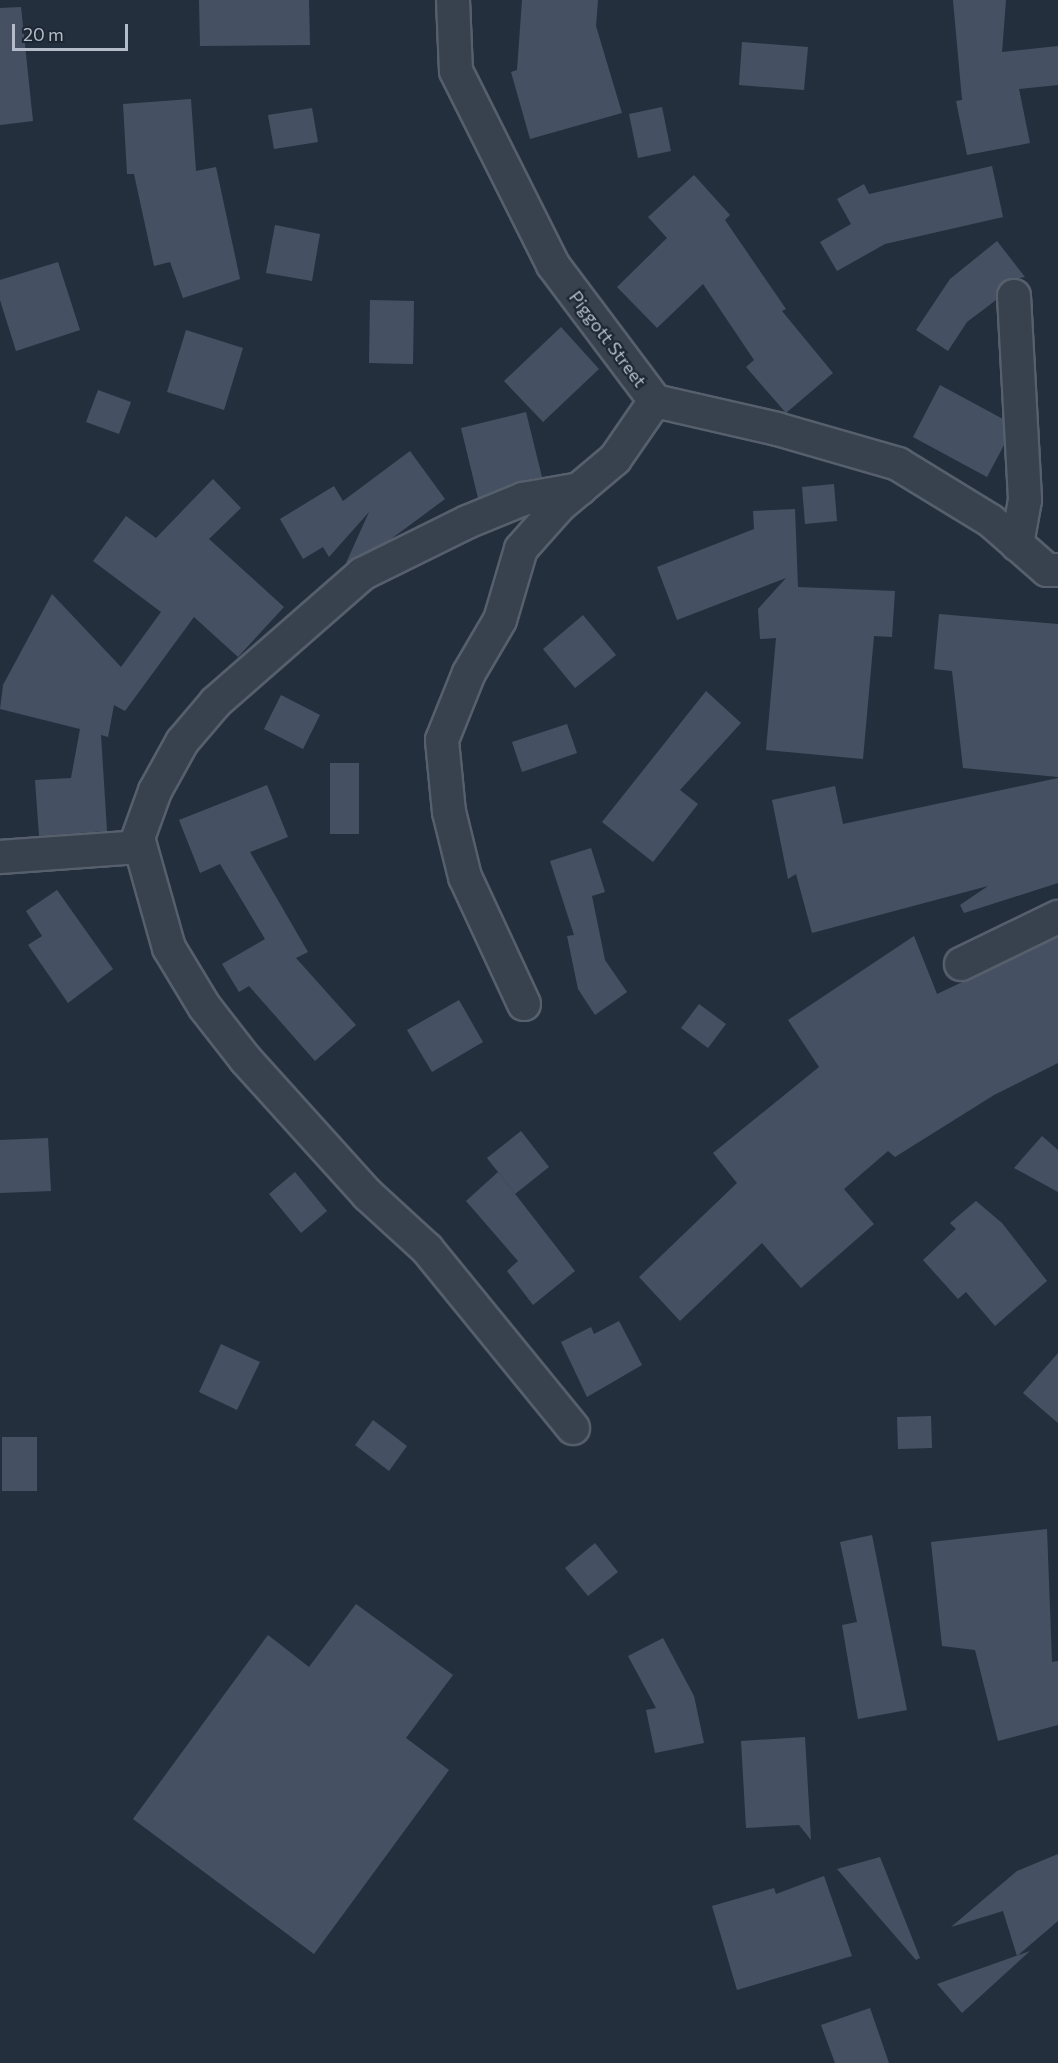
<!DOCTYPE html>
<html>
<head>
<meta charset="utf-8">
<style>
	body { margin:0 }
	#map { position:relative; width:1058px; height:2063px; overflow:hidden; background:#242f3e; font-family:Commissioner,sans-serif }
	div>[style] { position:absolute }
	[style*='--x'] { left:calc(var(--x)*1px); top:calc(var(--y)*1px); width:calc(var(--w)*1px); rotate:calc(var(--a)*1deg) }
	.building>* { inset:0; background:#455162 }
	.roads { filter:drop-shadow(2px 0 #565f6c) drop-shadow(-2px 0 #565f6c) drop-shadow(0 2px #565f6c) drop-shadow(0 -2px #565f6c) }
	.street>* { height:32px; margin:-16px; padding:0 16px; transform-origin:16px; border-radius:16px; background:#38414e }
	span { translate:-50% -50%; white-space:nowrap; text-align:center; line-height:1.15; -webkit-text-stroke:4.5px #1d2633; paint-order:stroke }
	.street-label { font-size:18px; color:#b4bcc9 }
	.scale { position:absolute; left:12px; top:24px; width:116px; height:27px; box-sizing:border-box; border:3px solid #b4bcc9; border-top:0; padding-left:8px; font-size:18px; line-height:21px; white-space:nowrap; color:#b4bcc9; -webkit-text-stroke:4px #1d2633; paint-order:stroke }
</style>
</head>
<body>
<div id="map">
	<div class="building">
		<i style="clip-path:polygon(199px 0,309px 0,310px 45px,200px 46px)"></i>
		<i style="clip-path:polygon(522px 0,598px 0,596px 26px,622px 113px,530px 139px,511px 72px,517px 70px)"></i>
		<i style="clip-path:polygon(953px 0,1006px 0,1002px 52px,1058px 46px,1058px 85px,1019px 89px,1030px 143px,967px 155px,956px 101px,962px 100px)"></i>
		<i style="clip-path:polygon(21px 7px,33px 121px,0 125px,0 8px)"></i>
		<i style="clip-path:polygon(742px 42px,808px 47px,804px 90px,739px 85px)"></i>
		<i style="clip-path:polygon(191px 99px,196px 171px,216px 167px,240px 279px,183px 298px,170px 262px,154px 266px,134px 174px,127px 174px,123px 104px)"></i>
		<i style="clip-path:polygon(662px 107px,671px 151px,638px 158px,629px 114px)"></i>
		<i style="clip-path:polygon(312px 108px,318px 142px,274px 149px,268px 115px)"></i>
		<i style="clip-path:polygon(992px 166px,1003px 217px,885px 244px,837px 271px,820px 242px,851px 224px,837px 199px,864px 184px,869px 194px)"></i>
		<i style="clip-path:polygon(694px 175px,730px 215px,725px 220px,786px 309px,782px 311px,833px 373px,786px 413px,746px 367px,754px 360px,703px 284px,657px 328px,617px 287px,667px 238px,648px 217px)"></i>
		<i style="clip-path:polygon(275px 225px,320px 234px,312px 281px,266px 273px)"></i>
		<i style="clip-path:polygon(997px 241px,1025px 277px,1004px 281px,996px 300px,967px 322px,948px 351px,916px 330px,950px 279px)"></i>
		<i style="clip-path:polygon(58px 262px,80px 330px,16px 351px,0 300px,0 280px)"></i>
		<i style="clip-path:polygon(370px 300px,414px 301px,413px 364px,369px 363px)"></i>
		<i style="clip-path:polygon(561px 327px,599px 369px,543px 422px,504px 381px)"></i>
		<i style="clip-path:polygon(186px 330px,243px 348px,224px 410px,167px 392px)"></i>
		<i style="clip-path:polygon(940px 385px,1003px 419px,1004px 445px,987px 477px,913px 437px)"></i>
		<i style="clip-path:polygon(98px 390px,131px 402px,119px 434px,86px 422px)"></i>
		<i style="clip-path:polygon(526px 412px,542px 477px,516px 482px,478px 498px,461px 428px)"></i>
		<i style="clip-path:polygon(410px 451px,445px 499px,387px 542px,346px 563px,369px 512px,329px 557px,323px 547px,303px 559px,280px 519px,334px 486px,343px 501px)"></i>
		<i style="clip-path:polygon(213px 479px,241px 508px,209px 539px,284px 607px,238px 657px,194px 617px,125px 711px,114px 705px,108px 737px,101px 735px,107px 831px,39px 836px,35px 780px,71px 778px,80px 729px,0 709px,3px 685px,52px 594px,121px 667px,161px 612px,93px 561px,126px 516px,156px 538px)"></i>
		<i style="clip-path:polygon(834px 484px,837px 521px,805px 524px,802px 487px)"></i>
		<i style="clip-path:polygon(795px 509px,798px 587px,895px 591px,892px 637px,874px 636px,863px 759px,766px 750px,776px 638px,760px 639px,758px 609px,786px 578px,677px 620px,657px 567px,754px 529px,753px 511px)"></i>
		<i style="clip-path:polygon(939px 614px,1058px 624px,1058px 777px,963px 768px,952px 671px,934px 669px)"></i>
		<i style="clip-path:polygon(583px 615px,616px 655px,575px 688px,543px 649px)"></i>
		<i style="clip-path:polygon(706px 691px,741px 723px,680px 790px,698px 804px,653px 862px,602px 822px)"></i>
		<i style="clip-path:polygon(281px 695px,320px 715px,303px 749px,264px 729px)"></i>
		<i style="clip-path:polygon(567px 724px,577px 753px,522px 772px,512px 742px)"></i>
		<i style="clip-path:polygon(330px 763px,359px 763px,359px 834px,330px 834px)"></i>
		<i style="clip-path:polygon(1058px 778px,1058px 883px,964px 913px,960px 905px,988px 886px,812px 933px,796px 874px,788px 879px,772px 800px,835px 786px,843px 824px)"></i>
		<i style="clip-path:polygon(267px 785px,288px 837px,250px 852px,308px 952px,296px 958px,356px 1025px,315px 1061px,249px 986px,239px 992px,222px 964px,265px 939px,220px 864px,200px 873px,179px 820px)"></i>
		<i style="clip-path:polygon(591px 848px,605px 892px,592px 896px,605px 960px,627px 992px,595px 1015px,578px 989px,567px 936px,574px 935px,550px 861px)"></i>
		<i style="clip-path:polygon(57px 890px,113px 969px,68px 1003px,28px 945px,42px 936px,26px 911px)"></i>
		<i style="clip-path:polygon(914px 936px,937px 994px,1058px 937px,1058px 1063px,994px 1095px,895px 1157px,888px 1151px,844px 1189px,874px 1224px,801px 1288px,762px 1243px,680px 1321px,639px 1277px,737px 1183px,713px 1153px,819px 1067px,788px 1020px)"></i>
		<i style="clip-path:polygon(459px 1000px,483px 1042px,432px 1072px,407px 1030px)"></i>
		<i style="clip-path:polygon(699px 1004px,726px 1024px,708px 1048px,681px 1028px)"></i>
		<i style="clip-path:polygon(521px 1131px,549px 1167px,515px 1194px,487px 1158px)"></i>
		<i style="clip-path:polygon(1042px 1136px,1058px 1150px,1058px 1192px,1014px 1168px)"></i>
		<i style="clip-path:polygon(48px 1138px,51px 1191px,0 1193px,0 1140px)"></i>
		<i style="clip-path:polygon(295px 1172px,327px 1211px,301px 1233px,269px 1194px)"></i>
		<i style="clip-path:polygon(498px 1172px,575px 1271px,533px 1305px,507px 1271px,518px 1261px,466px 1201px)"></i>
		<i style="clip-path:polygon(976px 1201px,1002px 1223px,1047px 1281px,995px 1326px,966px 1292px,958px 1299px,923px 1260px,956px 1229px,950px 1223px)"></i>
		<i style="clip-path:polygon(619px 1321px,642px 1365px,587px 1397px,561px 1342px,591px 1327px,594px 1334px)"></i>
		<i style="clip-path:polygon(221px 1344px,260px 1362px,237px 1410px,199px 1392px)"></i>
		<i style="clip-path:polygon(1058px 1353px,1058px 1423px,1023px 1393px)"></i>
		<i style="clip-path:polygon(931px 1416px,932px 1448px,898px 1449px,897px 1417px)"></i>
		<i style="clip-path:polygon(373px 1420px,407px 1446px,389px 1471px,355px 1445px)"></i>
		<i style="clip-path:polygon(2px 1437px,37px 1437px,37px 1491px,2px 1491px)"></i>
		<i style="clip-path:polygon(1047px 1529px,1052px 1662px,1058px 1661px,1058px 1725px,998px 1741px,975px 1650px,942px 1646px,931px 1542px)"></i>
		<i style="clip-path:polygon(872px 1535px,907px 1710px,858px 1719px,842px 1625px,857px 1622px,840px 1542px)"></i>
		<i style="clip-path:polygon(595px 1543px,618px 1572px,588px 1596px,565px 1568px)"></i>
		<i style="clip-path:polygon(356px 1604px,453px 1675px,406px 1738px,449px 1770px,314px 1954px,133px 1819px,268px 1635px,309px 1667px)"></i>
		<i style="clip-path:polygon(663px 1638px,694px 1696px,704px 1743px,655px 1753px,646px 1710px,656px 1708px,628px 1656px)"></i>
		<i style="clip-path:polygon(805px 1737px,811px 1840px,799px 1825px,746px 1828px,741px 1741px)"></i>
		<i style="clip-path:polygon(1058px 1854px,1058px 1921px,1017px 1956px,1003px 1911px,951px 1927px,1017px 1871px)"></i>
		<i style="clip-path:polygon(880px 1857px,920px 1958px,916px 1960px,837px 1869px)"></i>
		<i style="clip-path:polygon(824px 1876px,852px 1956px,737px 1990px,712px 1906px,774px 1888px,776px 1894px)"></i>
		<i style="clip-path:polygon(1030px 1951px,962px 2013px,937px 1984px)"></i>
		<i style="clip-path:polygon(870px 2008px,889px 2063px,835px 2063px,821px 2025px)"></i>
	</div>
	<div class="roads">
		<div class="street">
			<i style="--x:453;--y:0;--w:71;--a:87.6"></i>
			<i style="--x:456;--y:71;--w:217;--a:63.4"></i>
			<i style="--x:553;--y:265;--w:170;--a:53.1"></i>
			<i style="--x:655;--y:401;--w:125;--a:12.9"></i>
			<i style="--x:777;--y:429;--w:126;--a:16.1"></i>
			<i style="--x:898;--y:464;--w:109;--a:31.5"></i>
			<i style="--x:991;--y:521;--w:74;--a:41.2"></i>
			<i style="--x:1047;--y:570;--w:11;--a:0"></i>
			<i style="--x:1014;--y:296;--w:204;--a:86.9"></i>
			<i style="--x:1025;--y:500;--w:45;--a:100.3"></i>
			<i style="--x:0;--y:857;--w:140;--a:-4.1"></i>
			<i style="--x:961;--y:964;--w:108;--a:-25.9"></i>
			<i style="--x:524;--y:1004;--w:140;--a:-114.9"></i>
			<i style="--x:465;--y:877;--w:67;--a:-103.8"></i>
			<i style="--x:449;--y:812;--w:72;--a:-95.6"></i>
			<i style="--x:442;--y:740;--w:72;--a:-68.1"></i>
			<i style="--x:469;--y:673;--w:61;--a:-59.7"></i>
			<i style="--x:500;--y:620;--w:74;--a:-73.5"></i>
			<i style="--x:521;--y:549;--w:57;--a:-48.5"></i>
			<i style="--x:559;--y:506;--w:73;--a:-40"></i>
			<i style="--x:615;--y:459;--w:70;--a:-55.4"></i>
			<i style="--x:573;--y:1428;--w:231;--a:-129.2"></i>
			<i style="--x:427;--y:1249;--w:80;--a:-137.5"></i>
			<i style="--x:368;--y:1195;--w:182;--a:-132.1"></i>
			<i style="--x:246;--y:1060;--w:68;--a:-127.9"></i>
			<i style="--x:204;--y:1006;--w:68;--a:-121.1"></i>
			<i style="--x:169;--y:948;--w:114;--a:-105.7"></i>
			<i style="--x:138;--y:838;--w:50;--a:-70.1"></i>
			<i style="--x:155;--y:791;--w:56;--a:-61.1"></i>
			<i style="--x:182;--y:742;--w:52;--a:-49.6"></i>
			<i style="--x:216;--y:702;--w:194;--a:-41.2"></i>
			<i style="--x:362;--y:574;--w:117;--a:-26.3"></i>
			<i style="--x:467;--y:522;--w:61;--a:-22.3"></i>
			<i style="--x:523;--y:499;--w:58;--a:-10"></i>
		</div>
	</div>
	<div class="street-label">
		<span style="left:608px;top:339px;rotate:53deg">Piggott Street</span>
	</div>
	<div class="scale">20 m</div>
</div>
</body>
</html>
